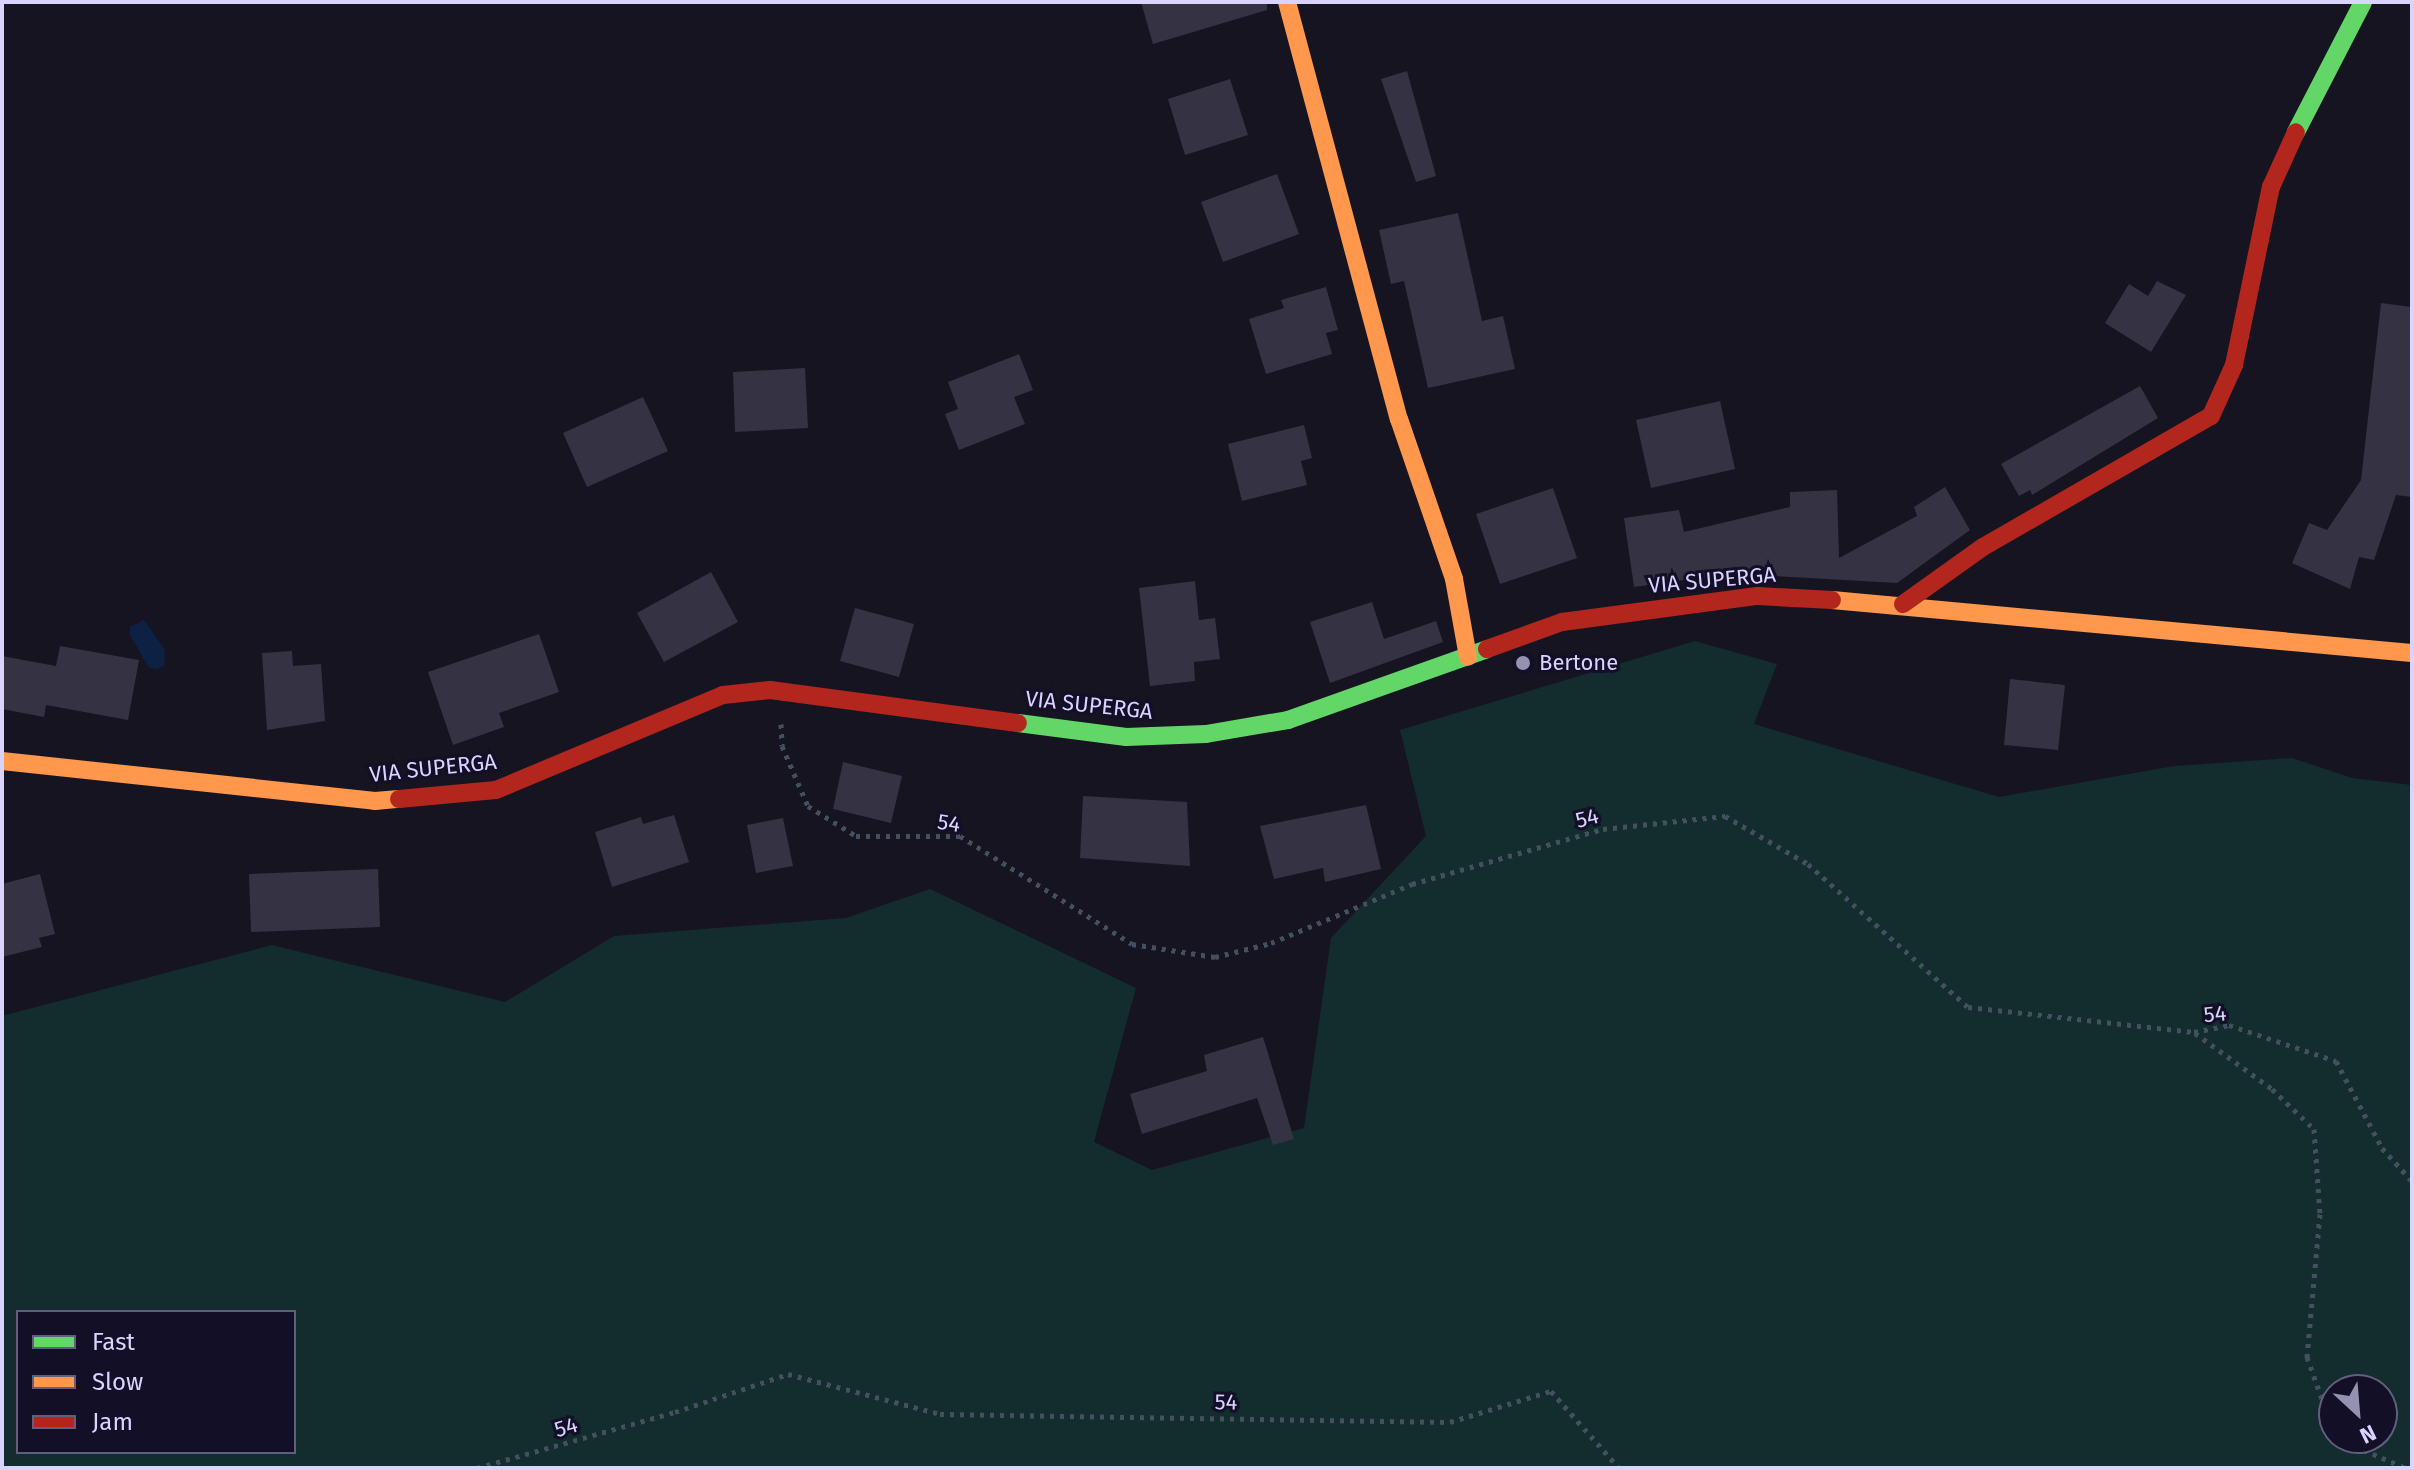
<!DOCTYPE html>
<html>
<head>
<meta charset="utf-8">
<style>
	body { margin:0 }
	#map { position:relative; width:2414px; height:1470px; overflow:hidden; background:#161421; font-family:"Fira Sans",sans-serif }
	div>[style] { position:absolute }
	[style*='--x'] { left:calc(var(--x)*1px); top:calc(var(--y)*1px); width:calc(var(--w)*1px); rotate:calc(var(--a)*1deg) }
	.green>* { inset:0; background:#132c2d }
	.water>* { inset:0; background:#0d2144 }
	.building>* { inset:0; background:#343243 }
	.path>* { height:5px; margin-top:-2.5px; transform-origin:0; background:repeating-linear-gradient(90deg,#44505f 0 4px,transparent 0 10px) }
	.fast>* { height:18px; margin:-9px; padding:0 9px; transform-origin:9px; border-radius:9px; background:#63d668 }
	.slow>* { height:18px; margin:-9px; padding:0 9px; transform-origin:9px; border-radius:9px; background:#ff974d }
	.jam>* { height:18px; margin:-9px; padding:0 9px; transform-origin:9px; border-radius:9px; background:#b3261e }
	.dots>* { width:22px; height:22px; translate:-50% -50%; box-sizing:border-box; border:4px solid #130f26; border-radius:50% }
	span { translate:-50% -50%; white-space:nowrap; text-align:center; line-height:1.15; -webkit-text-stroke:6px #130f26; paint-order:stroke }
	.street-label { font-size:22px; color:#d9d4ff }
	.poi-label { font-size:22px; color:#d9d4ff }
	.left { translate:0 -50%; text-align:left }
	.frame { position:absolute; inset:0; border:4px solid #d9d4ff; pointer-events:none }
	.legend { position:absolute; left:16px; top:1310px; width:280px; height:144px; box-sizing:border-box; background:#130f26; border:2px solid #625e7d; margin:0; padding:10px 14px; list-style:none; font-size:24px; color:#d9d4ff }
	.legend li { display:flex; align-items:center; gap:16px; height:40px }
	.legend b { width:40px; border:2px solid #625e7d }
	.north { position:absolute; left:2318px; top:1374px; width:80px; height:80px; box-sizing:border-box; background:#130f26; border:2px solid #625e7d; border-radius:50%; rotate:154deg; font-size:22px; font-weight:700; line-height:32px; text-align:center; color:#d9d4ff }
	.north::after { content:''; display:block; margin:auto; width:28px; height:36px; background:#9591b1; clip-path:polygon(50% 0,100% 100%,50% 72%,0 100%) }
</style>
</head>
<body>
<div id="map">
	<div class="green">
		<i style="clip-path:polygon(evenodd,1695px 641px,1777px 664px,1754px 724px,1999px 797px,2174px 766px,2292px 758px,2352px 778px,2412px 785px,2412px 1468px,2px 1468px,2px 1016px,272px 945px,505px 1002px,614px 936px,846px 918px,930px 889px,1136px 988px,1094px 1142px,1152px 1170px,1304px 1128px,1331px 938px,1426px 836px,1400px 730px,1695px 641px,18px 1312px,294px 1312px,294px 1452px,18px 1452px,18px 1312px,1695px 641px,2334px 1390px,2382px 1390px,2382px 1438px,2334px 1438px,2334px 1390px)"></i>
	</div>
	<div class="water">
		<i style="clip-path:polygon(144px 620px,165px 650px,164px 666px,157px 669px,149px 668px,130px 635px,130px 627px)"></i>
	</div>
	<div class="building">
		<i style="clip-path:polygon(1141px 2px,1267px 2px,1267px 10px,1153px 44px)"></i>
		<i style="clip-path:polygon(1407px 71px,1436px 176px,1416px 182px,1381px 79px)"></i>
		<i style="clip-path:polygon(1230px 79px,1248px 135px,1185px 155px,1168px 99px)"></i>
		<i style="clip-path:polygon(1277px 174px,1299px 234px,1223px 262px,1201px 202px)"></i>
		<i style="clip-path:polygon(1458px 213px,1482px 321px,1503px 316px,1515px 369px,1428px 388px,1404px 281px,1391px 284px,1379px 230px)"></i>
		<i style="clip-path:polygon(2157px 281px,2186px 295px,2151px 352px,2105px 323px,2129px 284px,2148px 296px)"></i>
		<i style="clip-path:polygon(1326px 287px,1338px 330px,1326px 333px,1332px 354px,1266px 374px,1249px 319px,1284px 308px,1281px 300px)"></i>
		<i style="clip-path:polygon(2381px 303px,2412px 307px,2412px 497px,2396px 495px,2374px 560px,2359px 557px,2350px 589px,2292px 563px,2309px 523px,2327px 530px,2361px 480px)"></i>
		<i style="clip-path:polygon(1019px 354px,1033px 390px,1014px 397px,1025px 424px,959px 450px,945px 414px,958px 409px,948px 382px)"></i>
		<i style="clip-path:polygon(805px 368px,808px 428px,735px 432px,733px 372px)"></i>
		<i style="clip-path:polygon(2140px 386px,2158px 418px,2032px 495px,2030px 490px,2019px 496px,2001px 464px)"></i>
		<i style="clip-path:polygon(643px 397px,668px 451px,587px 487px,563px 433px)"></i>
		<i style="clip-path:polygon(1720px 401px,1735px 469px,1651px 488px,1636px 420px)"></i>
		<i style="clip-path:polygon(1304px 425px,1312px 458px,1301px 461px,1307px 485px,1242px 501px,1228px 444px)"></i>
		<i style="clip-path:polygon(1945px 487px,1970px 530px,1897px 583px,1758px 575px,1728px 579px,1728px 574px,1634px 587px,1624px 518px,1679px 510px,1684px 532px,1790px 507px,1790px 492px,1837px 490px,1839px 558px,1917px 516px,1914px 507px)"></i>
		<i style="clip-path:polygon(1553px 488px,1577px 558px,1500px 584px,1476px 514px)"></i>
		<i style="clip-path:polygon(711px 572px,738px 622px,664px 662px,637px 613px)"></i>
		<i style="clip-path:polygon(1195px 581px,1199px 620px,1215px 618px,1220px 659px,1194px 662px,1195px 681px,1150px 686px,1139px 588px)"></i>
		<i style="clip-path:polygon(1372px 602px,1384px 639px,1436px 621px,1443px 642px,1330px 683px,1310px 622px)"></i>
		<i style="clip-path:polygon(855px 608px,914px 624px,899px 677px,840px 661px)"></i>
		<i style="clip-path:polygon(539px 634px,559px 692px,499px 713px,504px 727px,453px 745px,428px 672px)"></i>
		<i style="clip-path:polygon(60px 646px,139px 660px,128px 720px,46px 705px,44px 717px,2px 709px,2px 656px,56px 666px)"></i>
		<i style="clip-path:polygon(292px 651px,293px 666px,321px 664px,325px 721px,267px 730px,262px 653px)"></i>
		<i style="clip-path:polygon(2010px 679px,2065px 685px,2058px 750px,2004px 745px)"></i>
		<i style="clip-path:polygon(843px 762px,902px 776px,891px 823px,833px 809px)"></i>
		<i style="clip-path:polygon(1083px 796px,1187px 802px,1190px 866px,1080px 858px)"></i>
		<i style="clip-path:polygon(1366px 805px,1381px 869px,1325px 882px,1323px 868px,1274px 879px,1260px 826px)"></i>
		<i style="clip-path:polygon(674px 815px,689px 862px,612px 887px,595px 832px,641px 817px,643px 824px)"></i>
		<i style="clip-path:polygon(783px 818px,793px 866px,756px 873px,747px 825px)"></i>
		<i style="clip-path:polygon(378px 869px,380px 927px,251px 932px,249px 874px)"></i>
		<i style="clip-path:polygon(40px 874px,55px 934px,39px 938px,42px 947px,2px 957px,2px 884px)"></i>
		<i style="clip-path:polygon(1263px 1037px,1294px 1139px,1273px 1145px,1257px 1098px,1142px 1134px,1130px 1094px,1207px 1071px,1204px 1055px)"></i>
	</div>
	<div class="path">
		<i style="--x:781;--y:724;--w:22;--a:87"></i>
		<i style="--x:782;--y:746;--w:65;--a:66.6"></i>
		<i style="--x:808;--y:806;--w:57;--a:32"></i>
		<i style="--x:856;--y:836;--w:104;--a:0"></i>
		<i style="--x:960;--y:836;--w:203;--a:32.1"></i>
		<i style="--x:1132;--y:944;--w:84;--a:8.9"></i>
		<i style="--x:1215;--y:957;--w:58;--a:-14"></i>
		<i style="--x:1271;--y:943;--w:153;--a:-22.7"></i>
		<i style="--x:1412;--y:884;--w:199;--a:-16.1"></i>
		<i style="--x:1603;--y:829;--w:123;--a:-6.1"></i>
		<i style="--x:1725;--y:816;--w:96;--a:30"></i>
		<i style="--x:1808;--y:864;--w:215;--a:41.8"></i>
		<i style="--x:1968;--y:1007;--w:227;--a:6.3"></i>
		<i style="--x:2194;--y:1032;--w:36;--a:-11"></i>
		<i style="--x:2229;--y:1025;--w:113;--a:18.6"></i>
		<i style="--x:2336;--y:1061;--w:98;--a:62.1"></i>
		<i style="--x:2382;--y:1148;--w:45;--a:47.7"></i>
		<i style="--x:2195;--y:1033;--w:95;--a:36"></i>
		<i style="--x:2272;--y:1089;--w:58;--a:43.6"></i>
		<i style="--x:2314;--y:1129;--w:85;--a:86"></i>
		<i style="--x:2320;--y:1214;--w:144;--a:95.2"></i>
		<i style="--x:2307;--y:1357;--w:81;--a:70.4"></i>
		<i style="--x:2336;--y:1438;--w:76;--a:23.2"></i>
		<i style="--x:477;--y:1468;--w:206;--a:-15.8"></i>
		<i style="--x:675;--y:1412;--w:119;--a:-18.6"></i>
		<i style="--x:788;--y:1374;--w:157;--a:14.7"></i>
		<i style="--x:940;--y:1414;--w:510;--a:0.9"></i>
		<i style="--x:1450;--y:1422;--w:106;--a:-17.1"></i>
		<i style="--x:1551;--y:1391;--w:103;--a:48.6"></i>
	</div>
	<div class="fast">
		<i style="--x:2296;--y:132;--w:146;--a:-62.7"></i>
		<i style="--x:1018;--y:723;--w:109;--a:7.4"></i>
		<i style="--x:1126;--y:737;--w:80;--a:-2.1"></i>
		<i style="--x:1206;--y:734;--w:83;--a:-9.7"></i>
		<i style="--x:1288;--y:720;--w:211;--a:-19.6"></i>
	</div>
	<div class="slow">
		<i style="--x:1287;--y:2;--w:432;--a:75"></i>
		<i style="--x:1399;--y:419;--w:169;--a:71"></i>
		<i style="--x:1454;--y:579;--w:79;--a:79.8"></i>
		<i style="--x:1832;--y:600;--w:582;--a:5.22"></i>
		<i style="--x:2;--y:761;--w:375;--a:6.1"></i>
		<i style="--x:375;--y:801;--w:24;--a:-5"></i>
	</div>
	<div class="jam">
		<i style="--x:1903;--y:604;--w:98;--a:-35.5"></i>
		<i style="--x:1983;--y:547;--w:263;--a:-29.9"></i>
		<i style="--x:2211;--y:416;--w:56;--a:-65.7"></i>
		<i style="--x:2234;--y:365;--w:182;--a:-78.3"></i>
		<i style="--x:2271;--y:187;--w:60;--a:-65.6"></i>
		<i style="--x:1487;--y:649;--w:80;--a:-19.8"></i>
		<i style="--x:1562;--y:622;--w:197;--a:-7.6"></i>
		<i style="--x:1757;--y:596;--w:75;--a:3.1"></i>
		<i style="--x:399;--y:799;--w:97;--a:-5.3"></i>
		<i style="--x:496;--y:790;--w:246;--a:-22.7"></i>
		<i style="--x:723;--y:695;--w:47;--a:-6.1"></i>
		<i style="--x:770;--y:690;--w:250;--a:7.6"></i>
	</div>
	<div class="dots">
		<i style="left:1523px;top:663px;background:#9591b1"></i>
	</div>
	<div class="street-label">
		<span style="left:1712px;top:580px;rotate:-5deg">VIA SUPERGA</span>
		<span style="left:1089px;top:705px;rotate:6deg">VIA SUPERGA</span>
		<span style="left:433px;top:768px;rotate:-6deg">VIA SUPERGA</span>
		<span style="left:1587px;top:818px;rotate:-14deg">54</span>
		<span style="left:949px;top:823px;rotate:9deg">54</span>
		<span style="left:2215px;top:1014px;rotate:-5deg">54</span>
		<span style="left:1226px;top:1402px;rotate:1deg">54</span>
		<span style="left:566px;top:1427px;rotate:-16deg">54</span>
	</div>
	<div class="poi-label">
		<span class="left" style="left:1539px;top:663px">Bertone</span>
	</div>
	<div class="frame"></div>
	<ul class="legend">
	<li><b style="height:10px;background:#63d668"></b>Fast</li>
	<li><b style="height:10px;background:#ff974d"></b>Slow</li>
	<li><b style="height:10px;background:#b3261e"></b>Jam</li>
	</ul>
	<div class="north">N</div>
</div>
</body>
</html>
